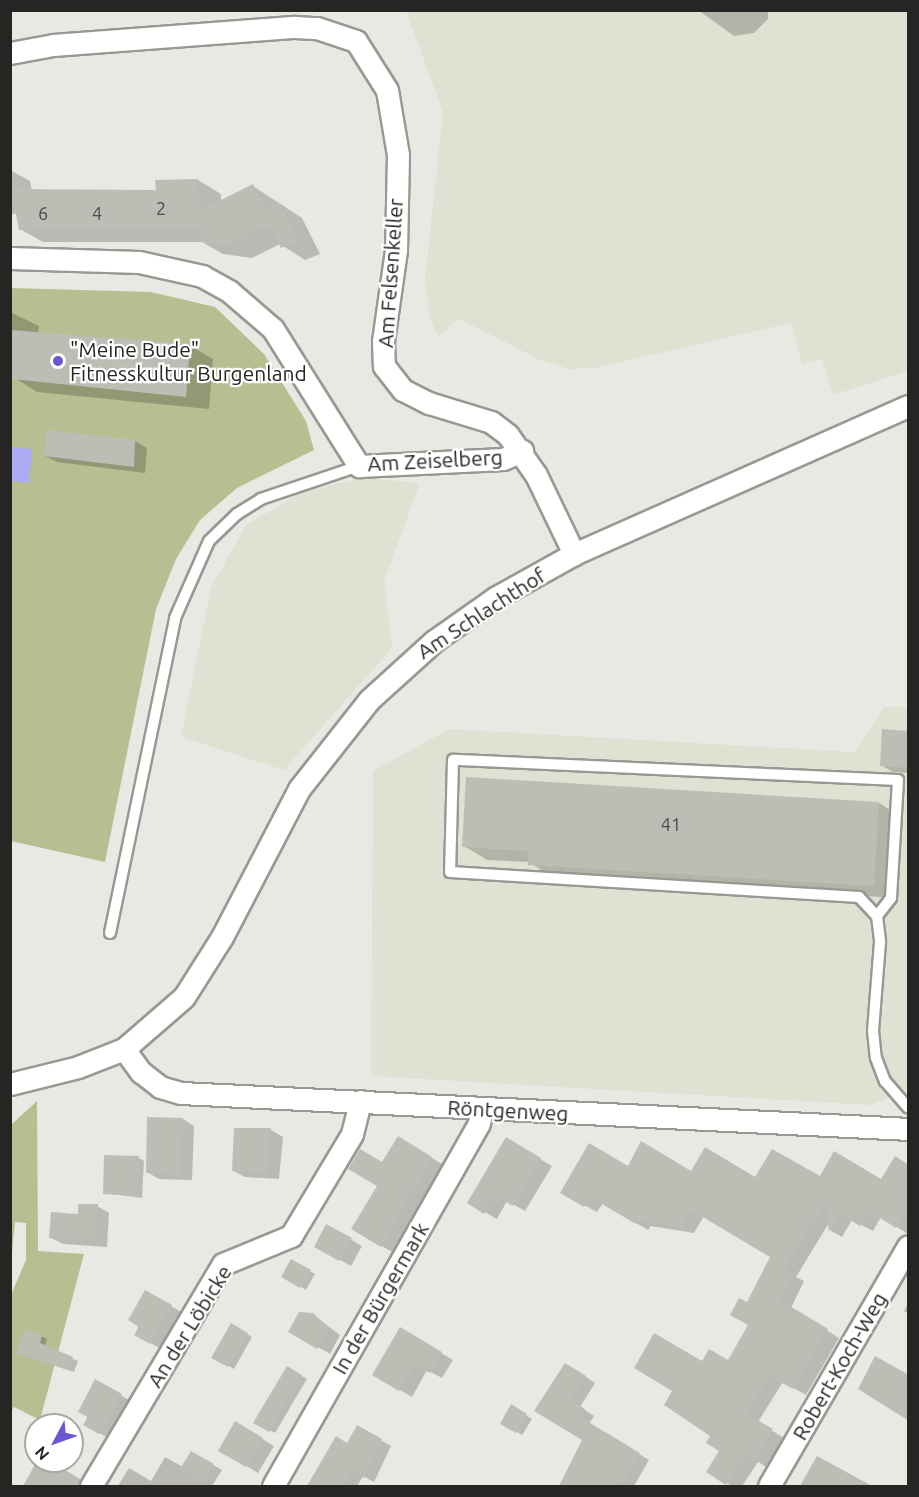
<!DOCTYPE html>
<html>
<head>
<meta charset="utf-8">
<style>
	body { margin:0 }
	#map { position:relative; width:919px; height:1497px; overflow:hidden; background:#e8e9e2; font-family:Ubuntu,sans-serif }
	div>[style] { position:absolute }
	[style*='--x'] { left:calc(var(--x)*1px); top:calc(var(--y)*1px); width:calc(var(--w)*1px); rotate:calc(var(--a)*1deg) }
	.built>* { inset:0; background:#dfe2d3 }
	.green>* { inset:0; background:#b7be91 }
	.water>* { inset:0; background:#adabf2 }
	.shadow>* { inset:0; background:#0003 }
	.building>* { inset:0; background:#bcbeb6 }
	.roads { filter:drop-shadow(2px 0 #979992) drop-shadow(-2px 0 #979992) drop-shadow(0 2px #979992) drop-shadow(0 -2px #979992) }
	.lane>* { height:10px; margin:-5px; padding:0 5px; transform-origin:5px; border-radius:5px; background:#fff }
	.street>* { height:21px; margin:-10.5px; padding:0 10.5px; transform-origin:10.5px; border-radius:10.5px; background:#fff }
	.dots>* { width:16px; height:16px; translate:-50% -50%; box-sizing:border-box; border:3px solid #fff; border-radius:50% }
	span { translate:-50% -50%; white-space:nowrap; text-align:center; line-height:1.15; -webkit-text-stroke:4.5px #fff; paint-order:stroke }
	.number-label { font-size:18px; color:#4b4b48 }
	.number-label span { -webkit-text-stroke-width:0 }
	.street-label { font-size:21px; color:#252523 }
	.poi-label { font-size:21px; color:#252523 }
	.left { translate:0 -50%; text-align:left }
	.frame { position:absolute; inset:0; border:12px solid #252523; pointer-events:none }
	.north { position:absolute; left:24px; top:1413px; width:60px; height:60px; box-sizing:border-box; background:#fff; border:2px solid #a8a8a7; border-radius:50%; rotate:229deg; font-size:16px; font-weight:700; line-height:24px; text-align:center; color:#252523 }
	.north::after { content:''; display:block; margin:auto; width:21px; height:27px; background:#6a58d2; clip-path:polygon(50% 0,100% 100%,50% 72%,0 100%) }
</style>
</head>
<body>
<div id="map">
	<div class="built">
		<i style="clip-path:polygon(406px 11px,908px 11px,908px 371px,833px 395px,822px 359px,802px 364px,791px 323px,594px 368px,569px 369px,538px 359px,459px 319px,439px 336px,430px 320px,425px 280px,443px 112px)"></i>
		<i style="clip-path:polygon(364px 478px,420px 483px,384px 581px,392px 648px,284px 770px,181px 737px,211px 588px,246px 525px,304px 491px)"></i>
		<i style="clip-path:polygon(884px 707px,908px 707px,908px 1089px,870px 1105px,371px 1076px,373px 771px,449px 729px,854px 752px)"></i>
	</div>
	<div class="green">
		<i style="clip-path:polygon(11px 288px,151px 292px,215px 307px,264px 354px,306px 421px,314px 450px,237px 488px,200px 520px,176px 559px,156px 609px,105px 862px,11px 841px)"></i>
		<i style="clip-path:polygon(37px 1101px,38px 1251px,84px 1254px,40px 1420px,14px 1407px,11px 1411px,11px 1295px,26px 1260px,26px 1223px,15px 1222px,11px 1263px,11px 1125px)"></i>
	</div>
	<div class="water">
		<i style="clip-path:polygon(11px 447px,32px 449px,29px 483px,11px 481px)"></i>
	</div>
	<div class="shadow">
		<i style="clip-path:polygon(698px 10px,768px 10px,768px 19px,754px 33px,734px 36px)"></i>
		<i style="clip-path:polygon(10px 170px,30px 181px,32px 191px,157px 191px,198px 180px,221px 194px,221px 202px,253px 186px,302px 218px,320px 254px,305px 260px,280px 244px,252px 258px,223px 254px,202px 242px,43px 242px,20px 229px,17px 213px,10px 215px)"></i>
		<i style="clip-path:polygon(10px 312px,39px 326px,38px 334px,189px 345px,213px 359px,209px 409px,37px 392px,10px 375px)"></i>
		<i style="clip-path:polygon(47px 432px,135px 441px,147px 448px,145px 473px,57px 462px,45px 456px)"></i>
		<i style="clip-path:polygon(908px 732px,908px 773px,893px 772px,881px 765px)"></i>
		<i style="clip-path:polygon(879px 803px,902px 817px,897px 898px,552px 877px,529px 862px,487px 860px,464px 846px)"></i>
		<i style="clip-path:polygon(183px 1119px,194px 1126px,192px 1180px,159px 1179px,147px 1172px)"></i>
		<i style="clip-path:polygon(271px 1130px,283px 1137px,279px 1179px,245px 1177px,234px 1171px)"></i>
		<i style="clip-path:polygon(398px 1138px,442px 1164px,392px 1252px,353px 1228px,379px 1186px,383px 1164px)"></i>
		<i style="clip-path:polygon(506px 1139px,552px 1166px,525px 1211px,507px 1201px,497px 1219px,469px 1203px)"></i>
		<i style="clip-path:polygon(139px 1158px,144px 1161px,142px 1198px,105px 1193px)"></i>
		<i style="clip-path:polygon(908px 1166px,908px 1234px,881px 1217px,873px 1231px,852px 1220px,842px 1237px,831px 1231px,829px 1223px,796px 1277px,804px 1281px,791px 1308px,839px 1338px,806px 1395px,783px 1382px,758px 1422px,784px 1438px,766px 1467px,758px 1462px,742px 1486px,732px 1486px,708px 1472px,721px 1450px,712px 1436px,703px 1363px,729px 1362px,750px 1325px,748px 1304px,772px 1256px,704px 1216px,694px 1233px,651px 1226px,648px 1230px,603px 1203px,597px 1212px,562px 1193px,628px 1168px,756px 1179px,882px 1181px)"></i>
		<i style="clip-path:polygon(97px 1206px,109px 1213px,107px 1247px,63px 1244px,51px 1238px)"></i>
		<i style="clip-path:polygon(327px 1226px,362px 1246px,351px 1266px,316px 1246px)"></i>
		<i style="clip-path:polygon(292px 1261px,315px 1274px,306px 1290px,283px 1277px)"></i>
		<i style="clip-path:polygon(146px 1292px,183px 1313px,163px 1350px,136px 1335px)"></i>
		<i style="clip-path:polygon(908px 1303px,908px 1313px,904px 1311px)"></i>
		<i style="clip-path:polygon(313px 1315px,340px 1335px,330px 1354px,290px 1331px)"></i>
		<i style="clip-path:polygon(232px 1325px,252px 1337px,234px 1369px,213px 1357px)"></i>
		<i style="clip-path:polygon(400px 1329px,453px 1360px,442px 1378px,427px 1370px,412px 1397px,374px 1375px)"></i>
		<i style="clip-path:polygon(42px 1336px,47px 1339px,45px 1347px,78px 1361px,74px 1372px,18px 1353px)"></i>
		<i style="clip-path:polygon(288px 1368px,307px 1379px,275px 1433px,255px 1422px)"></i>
		<i style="clip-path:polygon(576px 1370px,595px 1383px,580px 1407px,594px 1416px,589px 1424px,649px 1460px,634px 1486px,560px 1486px,584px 1439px,536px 1411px)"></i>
		<i style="clip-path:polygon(96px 1382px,133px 1402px,112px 1440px,85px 1425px)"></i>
		<i style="clip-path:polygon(512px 1406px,532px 1419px,522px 1435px,502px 1423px)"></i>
		<i style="clip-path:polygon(236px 1423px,274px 1446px,258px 1473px,220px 1450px)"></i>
		<i style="clip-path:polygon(358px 1427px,391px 1446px,374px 1482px,363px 1476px,357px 1486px,322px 1486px,312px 1481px,347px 1445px)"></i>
		<i style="clip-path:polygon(192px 1453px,222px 1470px,212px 1486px,118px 1486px,129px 1468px,151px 1481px,165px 1457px,183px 1467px)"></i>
		<i style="clip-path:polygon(817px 1458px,869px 1486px,802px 1486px)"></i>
		<i style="clip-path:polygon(38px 1461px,48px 1461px,86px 1484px,24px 1486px)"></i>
	</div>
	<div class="building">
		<i style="clip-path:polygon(198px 179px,199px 211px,253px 184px,266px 209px,279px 203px,298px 241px,281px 248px,269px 225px,228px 246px,198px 241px,199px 229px,19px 230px,11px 189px,156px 190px,155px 180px)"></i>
		<i style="clip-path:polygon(10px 330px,190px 344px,186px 397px,12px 379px)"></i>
		<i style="clip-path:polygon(46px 430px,135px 440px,134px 467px,44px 456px)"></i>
		<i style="clip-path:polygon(882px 729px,909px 731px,909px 768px,880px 766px)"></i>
		<i style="clip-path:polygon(466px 777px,879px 802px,874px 886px,528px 865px,528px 851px,462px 847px)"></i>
		<i style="clip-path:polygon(147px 1117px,183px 1118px,181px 1175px,146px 1173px)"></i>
		<i style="clip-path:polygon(234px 1128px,271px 1128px,268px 1173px,232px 1171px)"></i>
		<i style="clip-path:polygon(398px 1136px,432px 1157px,381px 1247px,351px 1229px,377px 1186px,348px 1169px,360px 1149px,382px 1162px)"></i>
		<i style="clip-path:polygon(506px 1137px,541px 1158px,513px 1206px,495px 1195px,484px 1214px,467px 1203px)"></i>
		<i style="clip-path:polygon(641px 1141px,691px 1171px,705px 1147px,755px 1177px,772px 1149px,820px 1176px,834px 1151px,881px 1179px,895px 1156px,909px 1165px,909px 1207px,896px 1228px,869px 1211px,860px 1226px,840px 1214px,829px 1232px,825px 1203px,784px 1269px,792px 1273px,780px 1300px,828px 1329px,793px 1389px,770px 1376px,747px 1414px,773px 1429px,753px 1461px,745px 1456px,726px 1485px,706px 1472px,719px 1451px,706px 1443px,710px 1436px,664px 1405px,672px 1391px,634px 1368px,654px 1333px,702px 1361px,709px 1349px,728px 1360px,748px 1325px,730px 1315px,739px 1298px,747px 1302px,770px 1257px,691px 1210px,681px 1227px,638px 1220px,636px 1224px,590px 1197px,584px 1207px,560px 1193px,589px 1143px,628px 1166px)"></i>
		<i style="clip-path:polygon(104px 1155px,139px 1156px,137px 1196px,103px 1194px)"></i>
		<i style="clip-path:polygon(78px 1204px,98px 1204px,96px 1241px,49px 1238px,51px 1212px,78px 1214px)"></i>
		<i style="clip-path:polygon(326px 1224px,352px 1238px,339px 1261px,314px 1247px)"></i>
		<i style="clip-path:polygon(291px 1259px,311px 1270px,300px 1288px,281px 1277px)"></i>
		<i style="clip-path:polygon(145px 1290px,172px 1305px,150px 1344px,134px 1335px,139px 1327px,128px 1320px)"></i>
		<i style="clip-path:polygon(299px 1312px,313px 1313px,329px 1328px,317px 1349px,288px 1332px)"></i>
		<i style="clip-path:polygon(231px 1323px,248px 1333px,228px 1367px,211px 1358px)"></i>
		<i style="clip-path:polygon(400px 1327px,442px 1352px,430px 1373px,415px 1365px,399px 1391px,372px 1375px)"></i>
		<i style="clip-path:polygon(25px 1329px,42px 1335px,40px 1343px,73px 1357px,68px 1370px,16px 1353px)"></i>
		<i style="clip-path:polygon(875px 1356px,909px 1375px,909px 1421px,858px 1389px)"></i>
		<i style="clip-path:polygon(565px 1363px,586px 1376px,571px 1400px,585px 1409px,580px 1417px,640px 1453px,621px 1486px,559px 1486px,582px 1440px,534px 1411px)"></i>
		<i style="clip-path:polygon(287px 1366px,302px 1375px,269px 1432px,253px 1423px)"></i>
		<i style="clip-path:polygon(95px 1379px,122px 1394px,99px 1434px,83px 1425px,88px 1417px,78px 1412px)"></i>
		<i style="clip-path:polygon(511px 1404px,527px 1414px,516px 1433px,500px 1424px)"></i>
		<i style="clip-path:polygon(235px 1421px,263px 1438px,246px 1467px,218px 1451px)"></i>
		<i style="clip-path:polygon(357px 1425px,382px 1439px,364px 1478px,352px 1471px,343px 1486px,307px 1486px,336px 1436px,347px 1443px)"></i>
		<i style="clip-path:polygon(191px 1451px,214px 1464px,202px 1482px,180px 1469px)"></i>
		<i style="clip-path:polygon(817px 1456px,872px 1486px,800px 1486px)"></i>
		<i style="clip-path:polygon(37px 1461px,50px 1461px,80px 1479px,78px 1486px,23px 1486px)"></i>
	</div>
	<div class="roads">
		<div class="lane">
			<i style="--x:877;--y:916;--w:23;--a:-52"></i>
			<i style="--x:891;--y:898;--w:118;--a:-86.6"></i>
			<i style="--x:898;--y:780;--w:445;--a:-177.4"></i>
			<i style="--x:453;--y:760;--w:112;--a:91.5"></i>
			<i style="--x:450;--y:872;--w:410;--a:3.5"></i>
			<i style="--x:859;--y:897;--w:26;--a:47"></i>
			<i style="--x:877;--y:916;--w:26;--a:83"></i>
			<i style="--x:880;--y:942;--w:89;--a:94.5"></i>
			<i style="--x:873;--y:1031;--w:27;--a:84"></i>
			<i style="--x:876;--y:1058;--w:25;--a:69"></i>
			<i style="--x:885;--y:1081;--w:35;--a:49"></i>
			<i style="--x:110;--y:933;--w:322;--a:-78.3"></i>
			<i style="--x:175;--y:618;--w:84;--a:-66.2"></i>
			<i style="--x:209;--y:541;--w:39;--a:-44"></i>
			<i style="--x:237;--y:514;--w:28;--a:-32"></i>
			<i style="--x:261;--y:499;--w:103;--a:-18.6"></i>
		</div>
		<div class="street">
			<i style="--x:10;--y:53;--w:44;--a:-10.5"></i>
			<i style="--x:53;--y:45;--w:243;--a:-4.3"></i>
			<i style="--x:295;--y:27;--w:22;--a:3"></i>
			<i style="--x:317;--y:28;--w:41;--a:18.4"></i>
			<i style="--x:356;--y:41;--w:58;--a:57.7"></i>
			<i style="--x:387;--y:90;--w:66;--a:80.4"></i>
			<i style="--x:398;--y:155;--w:95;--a:91.2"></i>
			<i style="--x:396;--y:250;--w:92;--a:98.1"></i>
			<i style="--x:383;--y:341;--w:25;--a:88"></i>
			<i style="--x:384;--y:366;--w:31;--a:52"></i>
			<i style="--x:403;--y:390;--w:29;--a:27"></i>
			<i style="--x:429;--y:403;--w:65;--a:17"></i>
			<i style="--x:491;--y:422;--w:21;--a:37"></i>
			<i style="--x:508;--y:435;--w:49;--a:55"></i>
			<i style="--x:536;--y:475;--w:88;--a:64.3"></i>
			<i style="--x:10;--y:258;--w:129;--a:1.8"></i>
			<i style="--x:139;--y:262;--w:65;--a:12.5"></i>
			<i style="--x:202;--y:276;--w:31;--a:29"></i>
			<i style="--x:229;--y:291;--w:58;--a:40.8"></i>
			<i style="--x:273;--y:329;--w:162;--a:57.9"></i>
			<i style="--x:359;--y:466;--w:144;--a:-2.8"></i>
			<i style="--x:503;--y:459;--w:21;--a:-23"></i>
			<i style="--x:124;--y:1049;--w:29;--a:54"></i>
			<i style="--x:141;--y:1072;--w:24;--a:38"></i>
			<i style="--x:160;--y:1087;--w:22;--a:16"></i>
			<i style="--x:181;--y:1093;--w:728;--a:2.83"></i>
			<i style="--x:10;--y:1084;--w:70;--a:-14"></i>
			<i style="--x:78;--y:1067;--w:49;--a:-21.4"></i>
			<i style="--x:124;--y:1049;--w:79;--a:-40.9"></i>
			<i style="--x:184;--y:997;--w:71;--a:-57.7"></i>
			<i style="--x:222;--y:937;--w:167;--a:-62.5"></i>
			<i style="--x:299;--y:789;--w:113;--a:-51.8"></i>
			<i style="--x:369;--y:700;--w:88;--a:-42.2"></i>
			<i style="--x:434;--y:641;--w:75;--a:-35.2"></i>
			<i style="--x:495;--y:598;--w:90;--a:-29.1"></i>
			<i style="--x:574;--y:554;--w:365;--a:-23.9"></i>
			<i style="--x:91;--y:1486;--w:258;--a:-59.3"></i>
			<i style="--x:223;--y:1264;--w:74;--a:-22.4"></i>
			<i style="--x:291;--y:1236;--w:119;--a:-59.1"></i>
			<i style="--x:352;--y:1134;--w:34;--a:-76"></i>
			<i style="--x:273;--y:1486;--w:417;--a:-60.4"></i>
			<i style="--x:479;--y:1123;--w:14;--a:-78"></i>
			<i style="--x:769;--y:1486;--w:277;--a:-59.9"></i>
		</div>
	</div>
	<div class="dots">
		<i style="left:58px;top:361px;background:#6a58d2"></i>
	</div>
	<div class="number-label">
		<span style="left:161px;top:208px">2</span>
		<span style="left:43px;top:213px">6</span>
		<span style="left:97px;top:213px">4</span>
		<span style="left:671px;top:824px">41</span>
	</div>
	<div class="street-label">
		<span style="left:390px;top:273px;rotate:-86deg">Am Felsenkeller</span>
		<span style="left:435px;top:460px;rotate:-3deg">Am Zeiselberg</span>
		<span style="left:481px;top:613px;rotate:-33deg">Am Schlachthof</span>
		<span style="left:508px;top:1110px;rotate:3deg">Röntgenweg</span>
		<span style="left:380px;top:1298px;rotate:-60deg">In der Bürgermark</span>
		<span style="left:189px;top:1326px;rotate:-58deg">An der Löbicke</span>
		<span style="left:839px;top:1366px;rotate:-60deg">Robert-Koch-Weg</span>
	</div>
	<div class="poi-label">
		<span class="left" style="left:70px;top:361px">"Meine Bude"<br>Fitnesskultur Burgenland</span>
	</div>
	<div class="frame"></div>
	<div class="north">N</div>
</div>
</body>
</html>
